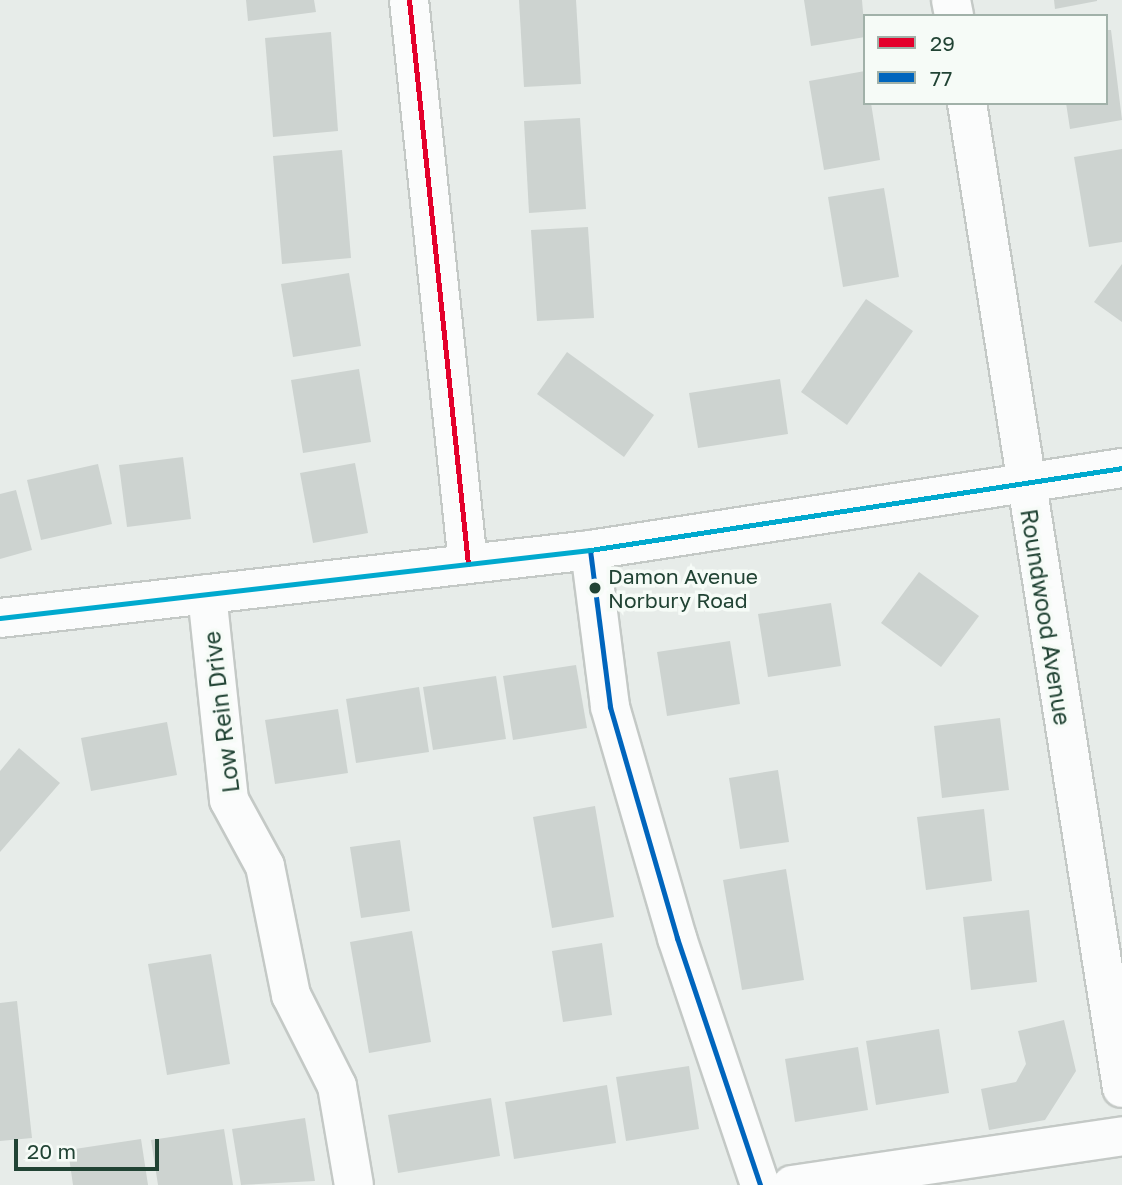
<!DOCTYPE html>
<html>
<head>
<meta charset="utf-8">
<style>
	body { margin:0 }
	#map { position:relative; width:1122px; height:1185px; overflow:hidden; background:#e7ece9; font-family:"Golos Text",sans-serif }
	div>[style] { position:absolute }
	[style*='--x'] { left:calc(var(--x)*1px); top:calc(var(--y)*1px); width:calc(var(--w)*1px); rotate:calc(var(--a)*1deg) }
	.building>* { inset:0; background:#cdd3d0 }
	.roads { filter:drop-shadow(2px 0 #c4c9c6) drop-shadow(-2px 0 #c4c9c6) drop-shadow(0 2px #c4c9c6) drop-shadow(0 -2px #c4c9c6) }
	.minor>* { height:38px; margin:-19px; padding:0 19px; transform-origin:19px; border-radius:19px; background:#fbfcfc }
	.bus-1>* { height:5px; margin:-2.5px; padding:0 2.5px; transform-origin:2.5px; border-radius:2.5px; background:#e4002b }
	.bus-2>* { height:5px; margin:-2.5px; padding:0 2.5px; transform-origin:2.5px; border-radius:2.5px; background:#0065bd }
	.bus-3>* { height:5px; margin:-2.5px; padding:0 2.5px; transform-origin:2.5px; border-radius:2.5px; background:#00a9ce }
	.dots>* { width:19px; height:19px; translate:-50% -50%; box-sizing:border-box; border:4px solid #f6fbf7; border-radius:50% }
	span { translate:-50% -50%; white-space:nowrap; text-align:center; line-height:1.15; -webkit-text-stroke:7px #f6fbf7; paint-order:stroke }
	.bus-label { font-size:21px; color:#214334 }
	.left { translate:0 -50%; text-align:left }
	.street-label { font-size:23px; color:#214334 }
	.legend { position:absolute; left:863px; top:14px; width:245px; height:91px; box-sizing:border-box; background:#f6fbf7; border:2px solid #a1b1a9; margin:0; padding:9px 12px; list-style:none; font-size:21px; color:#214334 }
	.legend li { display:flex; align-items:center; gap:14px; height:35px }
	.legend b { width:35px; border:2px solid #a1b1a9 }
	.scale { position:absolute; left:14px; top:1139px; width:145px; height:32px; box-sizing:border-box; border:4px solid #214334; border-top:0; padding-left:9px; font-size:21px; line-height:24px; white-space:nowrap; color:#214334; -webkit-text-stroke:5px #f6fbf7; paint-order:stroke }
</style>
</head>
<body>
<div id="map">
	<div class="building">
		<i style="clip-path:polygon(246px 0,314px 0,316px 12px,248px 21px)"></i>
		<i style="clip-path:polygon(519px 0,576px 0,581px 84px,524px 87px)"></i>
		<i style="clip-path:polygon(804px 0,862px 0,865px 37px,811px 46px)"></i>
		<i style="clip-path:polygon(1054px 0,1097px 0,1097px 1px,1055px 9px)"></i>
		<i style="clip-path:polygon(1106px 30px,1111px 30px,1122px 120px,1070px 129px,1066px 103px,1106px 103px)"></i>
		<i style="clip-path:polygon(331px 32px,338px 131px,273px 137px,265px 38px)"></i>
		<i style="clip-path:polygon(865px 71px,865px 103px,871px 103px,880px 160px,824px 170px,809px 81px)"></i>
		<i style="clip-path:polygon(580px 118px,586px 209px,529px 213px,524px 121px)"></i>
		<i style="clip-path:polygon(1122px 149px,1122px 242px,1089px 247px,1074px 157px)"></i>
		<i style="clip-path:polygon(342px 150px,351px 258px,282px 264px,273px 156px)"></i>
		<i style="clip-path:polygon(884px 188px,899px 277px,843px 287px,828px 197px)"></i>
		<i style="clip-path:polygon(588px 227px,594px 318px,537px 321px,531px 230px)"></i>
		<i style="clip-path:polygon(1122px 264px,1122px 322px,1094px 302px)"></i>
		<i style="clip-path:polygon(349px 273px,361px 346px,293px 357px,281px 284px)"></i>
		<i style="clip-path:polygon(866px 299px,913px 331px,847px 425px,801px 392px)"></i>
		<i style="clip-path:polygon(567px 352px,654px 415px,624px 457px,537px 394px)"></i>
		<i style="clip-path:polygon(359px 369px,371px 442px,303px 453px,291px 380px)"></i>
		<i style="clip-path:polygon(780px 379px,788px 434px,698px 448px,689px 393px)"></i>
		<i style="clip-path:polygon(183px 457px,191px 519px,127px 527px,119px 465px)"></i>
		<i style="clip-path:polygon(355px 463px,368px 533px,313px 543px,300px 473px)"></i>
		<i style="clip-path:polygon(98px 464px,112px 524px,41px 540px,27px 480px)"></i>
		<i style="clip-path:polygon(16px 490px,32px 550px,0 559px,0 494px)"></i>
		<i style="clip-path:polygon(919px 572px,979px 616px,941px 667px,881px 623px)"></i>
		<i style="clip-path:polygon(831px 603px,841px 666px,768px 677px,758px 614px)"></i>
		<i style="clip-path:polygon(730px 641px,740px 704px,667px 716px,657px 652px)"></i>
		<i style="clip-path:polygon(576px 665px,587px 728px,513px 740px,503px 676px)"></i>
		<i style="clip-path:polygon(496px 676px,506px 739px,433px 750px,423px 687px)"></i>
		<i style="clip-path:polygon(419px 687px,429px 752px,356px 763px,346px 699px)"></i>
		<i style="clip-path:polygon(338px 709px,348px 773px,275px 784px,265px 720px)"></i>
		<i style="clip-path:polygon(1000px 718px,1009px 790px,942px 798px,934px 726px)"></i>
		<i style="clip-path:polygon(167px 722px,177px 775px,91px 791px,81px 738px)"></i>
		<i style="clip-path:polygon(19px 748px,60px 783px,0 852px,0 771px)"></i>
		<i style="clip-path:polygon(778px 770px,789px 842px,740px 849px,729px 778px)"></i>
		<i style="clip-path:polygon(595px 806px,614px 917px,552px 928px,533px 817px)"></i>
		<i style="clip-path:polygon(984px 809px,992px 881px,926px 890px,917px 817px)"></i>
		<i style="clip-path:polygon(400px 840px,410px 911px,361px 918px,350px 847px)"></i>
		<i style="clip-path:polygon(786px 869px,804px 980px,742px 990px,723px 880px)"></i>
		<i style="clip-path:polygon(1029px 910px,1037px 982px,971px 990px,963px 917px)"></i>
		<i style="clip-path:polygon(412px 931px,431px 1042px,369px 1053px,350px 942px)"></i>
		<i style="clip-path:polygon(602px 943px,612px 1015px,563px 1022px,552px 951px)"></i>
		<i style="clip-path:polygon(211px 954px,230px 1064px,167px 1075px,148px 964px)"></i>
		<i style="clip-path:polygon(17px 1001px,32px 1138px,0 1141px,0 1003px)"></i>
		<i style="clip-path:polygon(1064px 1020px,1076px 1071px,1045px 1120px,989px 1130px,981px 1089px,1016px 1082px,1026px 1064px,1018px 1031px)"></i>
		<i style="clip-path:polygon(939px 1029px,949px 1093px,876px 1105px,866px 1041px)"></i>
		<i style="clip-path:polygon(858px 1047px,868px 1110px,795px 1122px,785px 1059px)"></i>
		<i style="clip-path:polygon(689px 1066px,699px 1129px,626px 1141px,616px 1077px)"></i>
		<i style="clip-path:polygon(607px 1085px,616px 1143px,514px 1159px,505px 1102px)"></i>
		<i style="clip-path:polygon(491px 1098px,500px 1156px,398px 1173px,388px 1115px)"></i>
		<i style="clip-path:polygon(305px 1118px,315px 1181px,241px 1185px,232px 1129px)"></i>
		<i style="clip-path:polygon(224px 1129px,233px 1185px,158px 1185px,151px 1140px)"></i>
		<i style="clip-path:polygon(141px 1139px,148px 1185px,73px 1185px,68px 1150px)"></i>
	</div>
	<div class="roads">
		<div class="minor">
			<i style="--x:409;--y:0;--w:567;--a:84.03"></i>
			<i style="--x:951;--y:0;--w:16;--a:79"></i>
			<i style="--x:967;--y:103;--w:997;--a:81.06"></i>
			<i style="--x:590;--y:550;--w:158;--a:82.7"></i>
			<i style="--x:610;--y:707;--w:241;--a:73.8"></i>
			<i style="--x:677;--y:938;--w:261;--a:71.4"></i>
			<i style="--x:207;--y:594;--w:207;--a:83.9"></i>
			<i style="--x:229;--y:800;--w:75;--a:61.4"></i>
			<i style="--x:265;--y:866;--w:132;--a:78.6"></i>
			<i style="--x:291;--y:995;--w:102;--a:63.2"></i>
			<i style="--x:337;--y:1086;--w:100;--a:80.3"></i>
			<i style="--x:0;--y:618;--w:594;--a:-6.57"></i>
			<i style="--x:590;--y:550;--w:538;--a:-8.76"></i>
			<i style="--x:792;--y:1185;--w:334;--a:-8.4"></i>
		</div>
	</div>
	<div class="bus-1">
		<i style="--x:409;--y:0;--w:567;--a:84.03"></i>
	</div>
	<div class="bus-2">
		<i style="--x:590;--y:550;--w:158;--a:82.7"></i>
		<i style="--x:610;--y:707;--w:241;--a:73.8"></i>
		<i style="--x:677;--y:938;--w:261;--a:71.4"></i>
	</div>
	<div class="bus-3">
		<i style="--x:0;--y:618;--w:594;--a:-6.57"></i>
		<i style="--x:590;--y:550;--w:538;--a:-8.76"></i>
	</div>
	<div class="dots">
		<i style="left:595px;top:588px;background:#214334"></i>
	</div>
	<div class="bus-label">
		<span class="left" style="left:608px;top:588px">Damon Avenue<br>Norbury Road</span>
	</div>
	<div class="street-label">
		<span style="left:1046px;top:617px;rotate:81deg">Roundwood Avenue</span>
		<span style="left:221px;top:712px;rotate:-97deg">Low Rein Drive</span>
	</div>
	<ul class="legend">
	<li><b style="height:9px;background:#e4002b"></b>29</li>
	<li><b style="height:9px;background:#0065bd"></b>77</li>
	</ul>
	<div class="scale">20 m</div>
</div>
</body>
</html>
